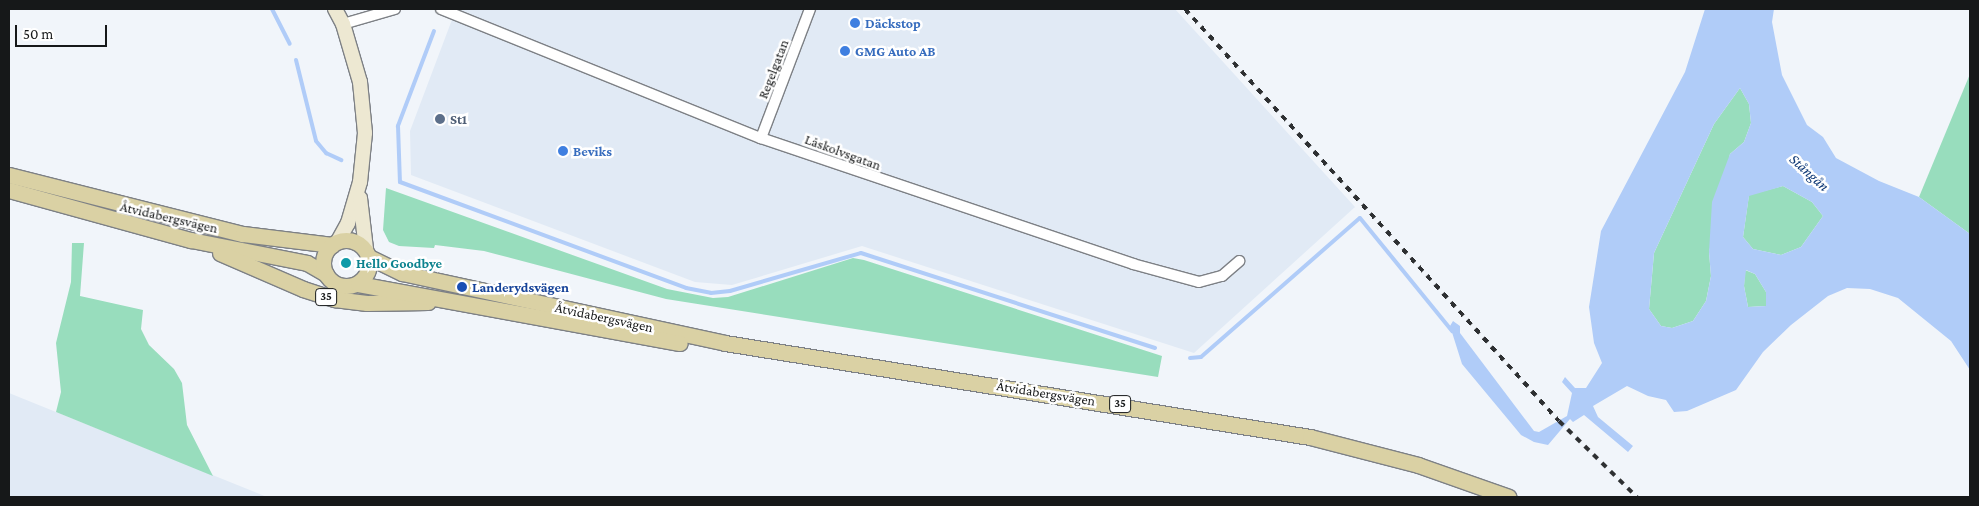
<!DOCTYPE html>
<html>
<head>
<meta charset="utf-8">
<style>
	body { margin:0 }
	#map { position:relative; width:1979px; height:506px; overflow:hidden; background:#f1f5fa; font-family:"Crimson Pro",serif }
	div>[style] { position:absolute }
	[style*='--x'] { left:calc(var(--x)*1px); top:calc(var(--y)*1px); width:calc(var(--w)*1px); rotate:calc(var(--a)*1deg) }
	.built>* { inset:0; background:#e1eaf5 }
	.green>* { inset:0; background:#98ddbd }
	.water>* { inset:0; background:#b0ccf8 }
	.stream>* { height:4px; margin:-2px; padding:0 2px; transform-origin:2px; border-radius:2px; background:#b0ccf8 }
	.roads { filter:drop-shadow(1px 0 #7d8085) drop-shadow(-1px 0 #7d8085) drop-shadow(0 1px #7d8085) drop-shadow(0 -1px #7d8085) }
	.street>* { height:10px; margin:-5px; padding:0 5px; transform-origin:5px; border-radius:5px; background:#fff }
	.secondary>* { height:14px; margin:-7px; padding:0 7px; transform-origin:7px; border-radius:7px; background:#ede8d2 }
	.primary>* { height:15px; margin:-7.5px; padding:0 7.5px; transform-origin:7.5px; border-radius:7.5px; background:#dad1a4 }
	.primary>.ring { margin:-7.5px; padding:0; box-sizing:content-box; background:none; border:15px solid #dad1a4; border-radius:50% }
	.rail>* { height:4px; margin-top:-2px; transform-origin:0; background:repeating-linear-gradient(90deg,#2e3032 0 6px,transparent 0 12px) }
	.dots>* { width:14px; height:14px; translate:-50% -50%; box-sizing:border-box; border:2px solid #fff; border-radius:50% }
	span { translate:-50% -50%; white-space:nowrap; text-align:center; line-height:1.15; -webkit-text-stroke:5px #fff; paint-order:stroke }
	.shield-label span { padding:1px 4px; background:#fff; border:1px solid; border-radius:4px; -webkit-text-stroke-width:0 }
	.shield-label { font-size:12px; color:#161819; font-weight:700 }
	.shop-label { font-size:14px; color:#366cbe; font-weight:700 }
	.left { translate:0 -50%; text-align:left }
	.street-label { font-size:14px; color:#161819 }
	.service-label { font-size:14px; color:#4e5e75; font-weight:700 }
	.culture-label { font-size:14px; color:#0d838f; font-weight:700 }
	.transit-label { font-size:14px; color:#164399; font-weight:700 }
	.water-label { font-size:15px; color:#0e3876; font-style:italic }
	.frame { position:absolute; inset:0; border:10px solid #161819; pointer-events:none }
	.scale { position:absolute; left:15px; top:25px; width:92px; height:22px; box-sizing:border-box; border:2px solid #161819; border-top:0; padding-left:6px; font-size:15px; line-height:18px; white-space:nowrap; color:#161819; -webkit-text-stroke:4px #fff; paint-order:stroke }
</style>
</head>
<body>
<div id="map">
	<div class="built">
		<i style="clip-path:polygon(456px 9px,1175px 9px,1355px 207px,1194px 353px,862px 246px,732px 285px,695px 282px,411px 175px,410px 131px)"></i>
		<i style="clip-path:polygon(9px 393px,56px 412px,267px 497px,9px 497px)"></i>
	</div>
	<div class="green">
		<i style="clip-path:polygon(1970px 74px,1970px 234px,1919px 197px)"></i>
		<i style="clip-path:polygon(1740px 88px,1749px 104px,1751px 123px,1744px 142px,1730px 154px,1709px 252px,1711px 276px,1706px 301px,1693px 321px,1672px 328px,1661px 326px,1649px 309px,1654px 253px,1714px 124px)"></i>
		<i style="clip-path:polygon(1783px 186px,1812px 202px,1823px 216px,1801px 247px,1781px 255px,1753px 249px,1743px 237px,1749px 195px)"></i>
		<i style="clip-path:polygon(386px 188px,667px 289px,713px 298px,728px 297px,853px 258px,864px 260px,1162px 356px,1158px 377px,666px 299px,484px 251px,435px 245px,434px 248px,399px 246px,389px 242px,383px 230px)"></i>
		<i style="clip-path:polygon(72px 243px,84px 243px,80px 296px,143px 310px,141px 329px,149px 345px,174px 369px,182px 383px,187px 425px,213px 476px,56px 412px,61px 392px,56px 343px,71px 282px)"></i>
		<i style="clip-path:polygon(1745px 270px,1755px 274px,1766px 292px,1766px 306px,1748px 307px,1744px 286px)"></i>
	</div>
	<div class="water">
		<i style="clip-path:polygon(evenodd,1705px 9px,1774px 9px,1772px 22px,1782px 75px,1807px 125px,1823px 137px,1836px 158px,1879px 181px,1919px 197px,1970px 234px,1970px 370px,1951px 341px,1898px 298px,1870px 289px,1847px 288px,1828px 296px,1791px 325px,1763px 352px,1736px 390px,1687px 411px,1674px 412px,1666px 400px,1648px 396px,1627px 386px,1593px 406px,1598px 417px,1633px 446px,1628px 452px,1584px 415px,1573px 422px,1570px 419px,1548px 445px,1534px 442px,1521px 435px,1462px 364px,1450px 326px,1453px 321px,1460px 326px,1460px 333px,1534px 431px,1539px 432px,1567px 416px,1572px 393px,1562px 382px,1565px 377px,1575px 388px,1586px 388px,1602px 363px,1594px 343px,1589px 307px,1601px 231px,1685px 72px,1705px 9px,1740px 88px,1749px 104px,1751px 123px,1744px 142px,1730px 154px,1712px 202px,1709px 252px,1711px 276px,1706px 301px,1693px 321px,1672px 328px,1661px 326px,1649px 309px,1654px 253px,1714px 124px,1740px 88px,1705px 9px,1783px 186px,1812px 202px,1823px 216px,1801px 247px,1781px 255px,1753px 249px,1743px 237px,1749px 196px,1783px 186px,1705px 9px,1746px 270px,1755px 274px,1766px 292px,1766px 306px,1748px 307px,1744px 286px,1746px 270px)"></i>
	</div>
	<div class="stream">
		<i style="--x:272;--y:9;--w:39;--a:63"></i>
		<i style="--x:434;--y:31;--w:102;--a:110.8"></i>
		<i style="--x:398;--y:126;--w:56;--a:88"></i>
		<i style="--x:400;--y:182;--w:305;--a:20.3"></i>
		<i style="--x:686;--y:288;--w:25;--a:11"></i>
		<i style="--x:711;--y:293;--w:19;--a:-6"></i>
		<i style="--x:730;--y:291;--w:136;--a:-16.2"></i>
		<i style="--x:861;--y:253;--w:309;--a:17.9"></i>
		<i style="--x:296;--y:60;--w:83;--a:76.1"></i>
		<i style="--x:316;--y:141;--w:16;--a:50"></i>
		<i style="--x:326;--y:153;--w:17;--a:25"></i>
		<i style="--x:1190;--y:358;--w:11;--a:-5"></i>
		<i style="--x:1201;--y:357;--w:211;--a:-41.2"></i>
		<i style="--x:1360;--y:218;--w:146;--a:50.8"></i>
	</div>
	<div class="roads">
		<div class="street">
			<i style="--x:441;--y:9;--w:345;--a:22"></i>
			<i style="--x:761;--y:138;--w:393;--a:18.7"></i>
			<i style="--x:1133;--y:264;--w:68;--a:15.3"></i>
			<i style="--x:1199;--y:282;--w:24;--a:-15"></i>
			<i style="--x:1222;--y:276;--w:23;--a:-41"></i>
			<i style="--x:343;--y:24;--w:54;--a:-16.1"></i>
			<i style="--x:761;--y:138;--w:138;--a:-69.2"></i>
		</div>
		<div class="secondary">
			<i style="--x:335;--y:9;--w:17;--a:62"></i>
			<i style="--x:343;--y:24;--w:60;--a:73.7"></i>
			<i style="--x:360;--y:82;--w:51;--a:84.4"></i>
			<i style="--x:365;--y:133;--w:49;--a:95.8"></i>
			<i style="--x:360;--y:182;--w:43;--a:106.3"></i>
			<i style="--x:348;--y:223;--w:21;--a:119"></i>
			<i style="--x:360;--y:198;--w:51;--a:83.3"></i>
		</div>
		<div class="primary">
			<i style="--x:9;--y:175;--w:241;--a:14.2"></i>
			<i style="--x:243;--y:234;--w:90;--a:7"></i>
			<i style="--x:9;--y:190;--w:189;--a:15.4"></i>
			<i style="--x:191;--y:240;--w:118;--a:11.2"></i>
			<i style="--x:307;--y:263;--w:22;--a:30"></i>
			<i class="ring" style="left:323px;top:240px;width:31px;height:31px"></i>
			<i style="--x:220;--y:253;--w:90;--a:23.4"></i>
			<i style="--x:303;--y:289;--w:33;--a:18"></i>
			<i style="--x:334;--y:299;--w:33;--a:7"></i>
			<i style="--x:367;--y:303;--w:61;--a:-0.9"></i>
			<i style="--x:369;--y:257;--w:37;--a:26"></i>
			<i style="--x:402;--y:273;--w:330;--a:12.2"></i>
			<i style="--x:725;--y:343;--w:593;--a:9.13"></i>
			<i style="--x:1310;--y:437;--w:112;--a:14.5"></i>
			<i style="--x:1418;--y:465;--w:96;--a:19.4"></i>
			<i style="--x:358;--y:284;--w:327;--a:10.4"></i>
		</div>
	</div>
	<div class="rail">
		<i style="--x:1185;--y:9;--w:556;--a:47.77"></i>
		<i style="--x:1559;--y:421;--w:109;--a:44.3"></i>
	</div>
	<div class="dots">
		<i style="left:855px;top:23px;background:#3f7fe0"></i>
		<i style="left:845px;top:51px;background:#3f7fe0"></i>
		<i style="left:440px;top:119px;background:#5c6f8a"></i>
		<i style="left:563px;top:151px;background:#3f7fe0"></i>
		<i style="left:346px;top:263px;background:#0f9aa8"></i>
		<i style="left:462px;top:287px;background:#1a4fb4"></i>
	</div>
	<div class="shield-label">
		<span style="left:326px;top:297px">35</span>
		<span style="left:1120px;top:404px">35</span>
	</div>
	<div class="shop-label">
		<span class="left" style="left:865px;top:23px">Däckstop</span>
		<span class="left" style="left:855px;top:51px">GMG Auto AB</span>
		<span class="left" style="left:573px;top:151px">Beviks</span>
	</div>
	<div class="street-label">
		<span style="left:773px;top:69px;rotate:-69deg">Regelgatan</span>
		<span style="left:843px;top:152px;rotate:20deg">Låskolvsgatan</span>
		<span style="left:169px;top:217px;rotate:13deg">Åtvidabergsvägen</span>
		<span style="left:604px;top:317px;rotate:12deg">Åtvidabergsvägen</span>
		<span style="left:1046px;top:393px;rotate:9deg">Åtvidabergsvägen</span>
	</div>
	<div class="service-label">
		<span class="left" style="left:450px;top:119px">St1</span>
	</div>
	<div class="culture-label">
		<span class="left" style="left:356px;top:263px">Hello Goodbye</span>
	</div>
	<div class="transit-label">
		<span class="left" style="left:472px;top:287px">Landerydsvägen</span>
	</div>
	<div class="water-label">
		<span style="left:1809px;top:173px;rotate:42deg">Stångån</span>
	</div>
	<div class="frame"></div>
	<div class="scale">50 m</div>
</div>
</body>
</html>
